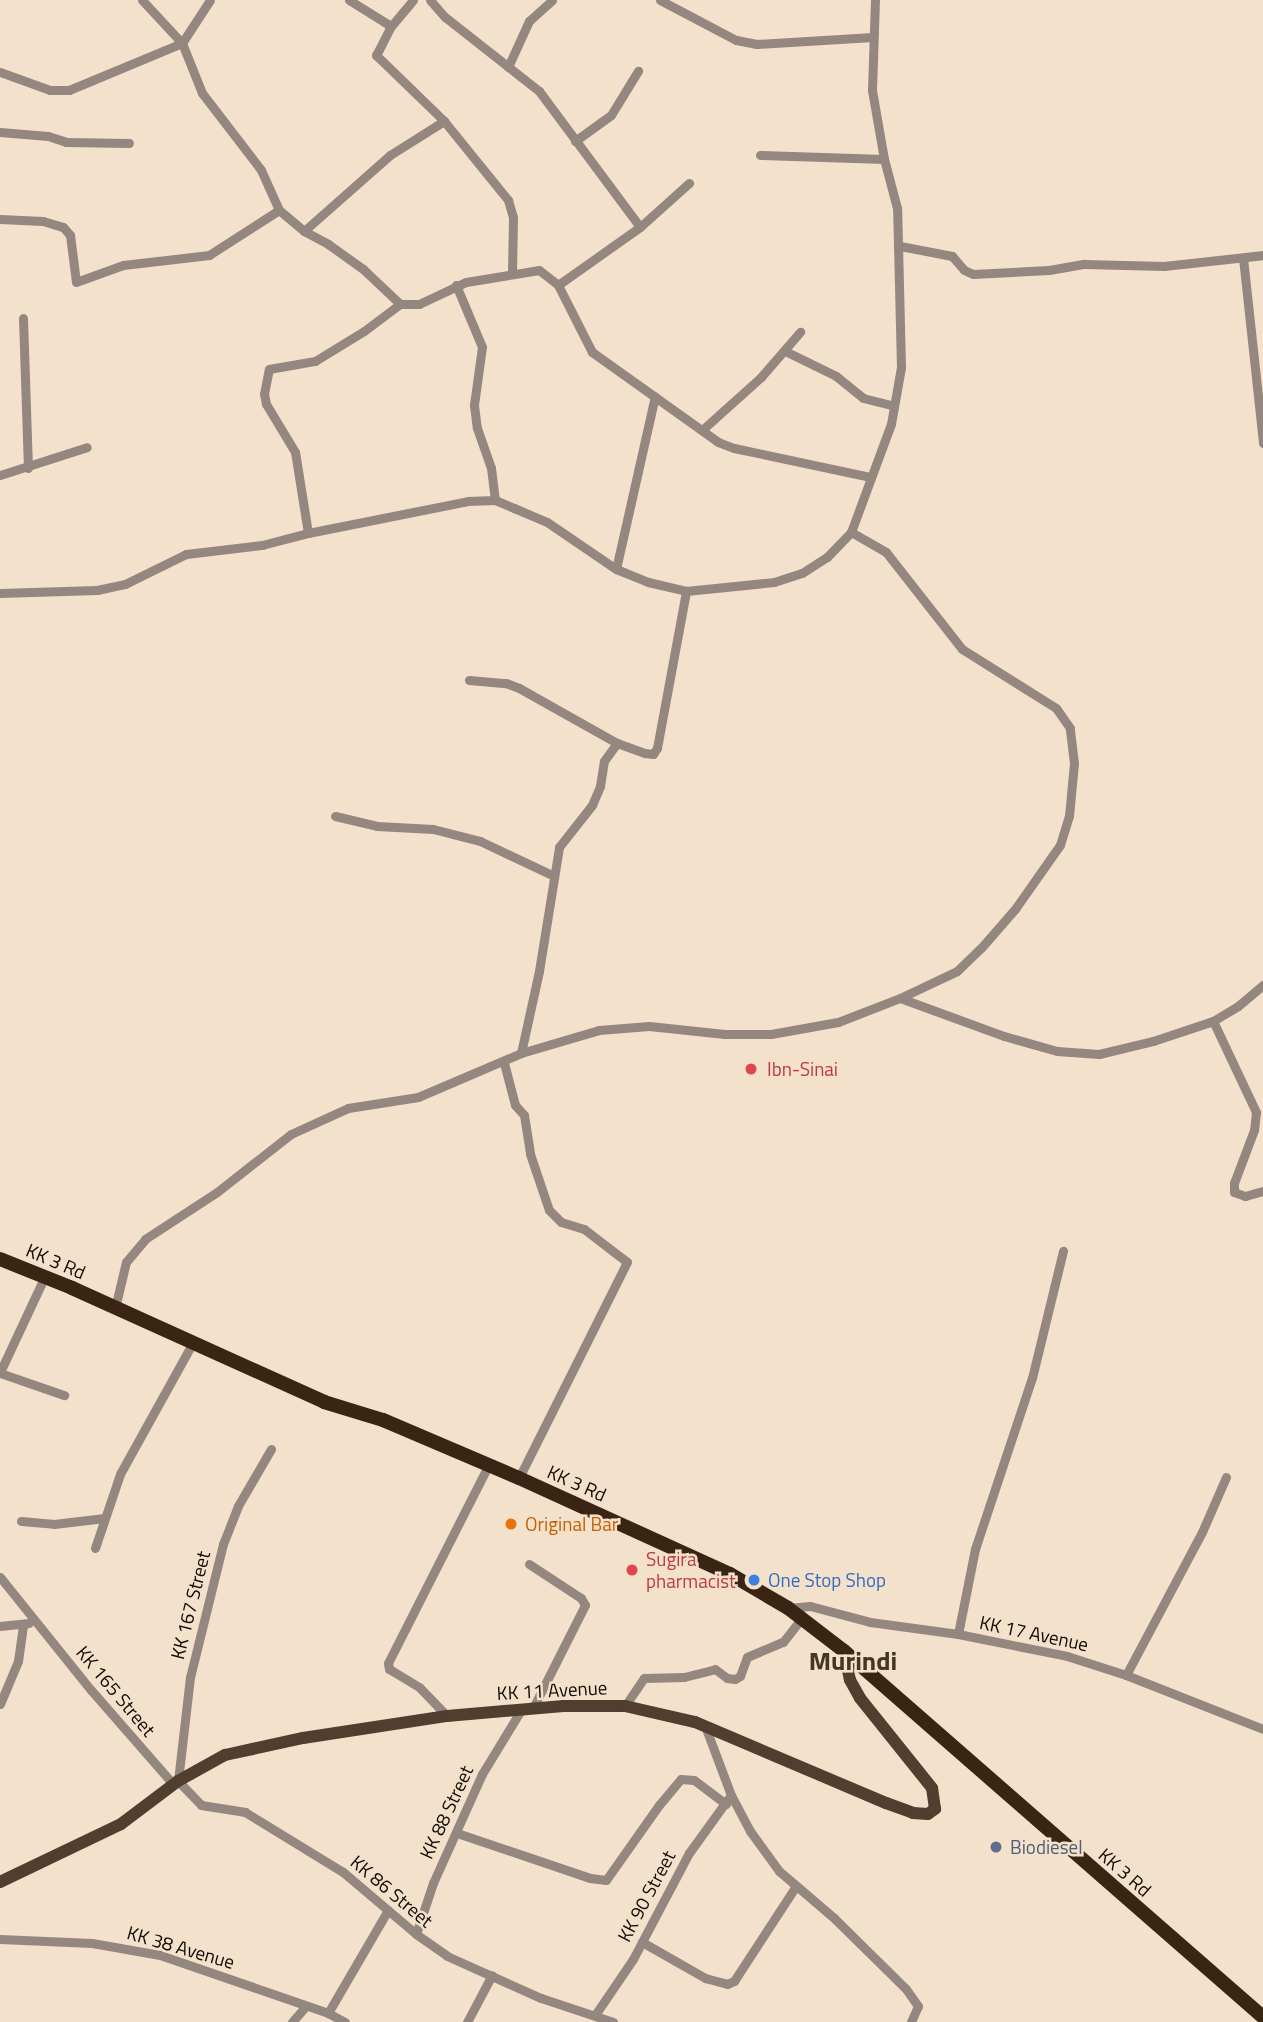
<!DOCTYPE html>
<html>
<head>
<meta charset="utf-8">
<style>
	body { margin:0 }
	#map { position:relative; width:1263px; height:2022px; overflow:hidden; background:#f4e1cb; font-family:"Titillium Web",sans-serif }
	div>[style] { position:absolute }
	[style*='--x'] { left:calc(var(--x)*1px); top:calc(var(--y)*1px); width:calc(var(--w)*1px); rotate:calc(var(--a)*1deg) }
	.minor>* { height:9px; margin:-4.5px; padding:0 4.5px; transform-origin:4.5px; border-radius:4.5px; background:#93877f }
	.major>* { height:12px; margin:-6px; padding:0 6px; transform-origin:6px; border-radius:6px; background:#513e2f }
	.highway>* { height:14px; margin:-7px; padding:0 7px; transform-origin:7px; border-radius:7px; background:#3a2414 }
	.dots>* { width:19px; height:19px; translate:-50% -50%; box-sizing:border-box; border:4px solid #f4e1cb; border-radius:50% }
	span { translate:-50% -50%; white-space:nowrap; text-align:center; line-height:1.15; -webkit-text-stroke:5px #f4e1cb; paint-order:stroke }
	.health-label { font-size:19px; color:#be3a42 }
	.left { translate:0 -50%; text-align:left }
	.street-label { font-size:19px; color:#130c06 }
	.food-label { font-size:19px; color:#c56008 }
	.shop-label { font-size:19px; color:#366cbe }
	.service-label { font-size:19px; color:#4e5e75 }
	.district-label { font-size:26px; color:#453624; font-weight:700 }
</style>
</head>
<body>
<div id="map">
	<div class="minor">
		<i style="--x:142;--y:0;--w:59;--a:47.1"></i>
		<i style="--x:182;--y:43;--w:54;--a:68.2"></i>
		<i style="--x:202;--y:93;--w:97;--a:52.5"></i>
		<i style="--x:261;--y:170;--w:44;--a:65.8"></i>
		<i style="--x:279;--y:210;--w:33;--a:40"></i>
		<i style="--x:304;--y:231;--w:27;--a:28"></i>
		<i style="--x:328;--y:244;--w:43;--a:35.5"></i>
		<i style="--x:363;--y:269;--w:51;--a:43.4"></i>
		<i style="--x:400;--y:304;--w:19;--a:0"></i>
		<i style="--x:419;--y:304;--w:52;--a:-25.1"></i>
		<i style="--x:466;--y:282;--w:74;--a:-9.3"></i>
		<i style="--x:539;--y:270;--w:24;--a:38"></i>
		<i style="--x:558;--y:285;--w:75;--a:63.1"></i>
		<i style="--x:592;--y:352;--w:155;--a:35.5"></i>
		<i style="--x:718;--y:442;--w:17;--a:21"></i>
		<i style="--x:734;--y:448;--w:140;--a:12"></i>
		<i style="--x:349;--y:0;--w:49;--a:31.8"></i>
		<i style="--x:413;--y:0;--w:34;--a:130"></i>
		<i style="--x:391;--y:26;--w:33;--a:117"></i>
		<i style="--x:376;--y:55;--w:95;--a:44.1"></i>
		<i style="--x:444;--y:121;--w:102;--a:51"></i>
		<i style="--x:508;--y:200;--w:18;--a:74"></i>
		<i style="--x:513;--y:217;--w:56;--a:91"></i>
		<i style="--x:430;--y:0;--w:23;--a:49"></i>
		<i style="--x:445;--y:17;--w:120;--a:38.2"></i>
		<i style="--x:539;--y:91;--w:169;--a:53.4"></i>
		<i style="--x:660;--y:0;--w:86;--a:27.8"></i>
		<i style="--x:736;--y:40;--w:21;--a:11"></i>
		<i style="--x:757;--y:44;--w:116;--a:-3.5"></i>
		<i style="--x:508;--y:67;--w:51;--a:-65.5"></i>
		<i style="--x:529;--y:21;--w:31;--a:-42"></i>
		<i style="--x:0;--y:72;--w:53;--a:19.8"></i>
		<i style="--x:50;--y:90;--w:19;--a:0"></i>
		<i style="--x:69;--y:90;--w:122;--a:-22.6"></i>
		<i style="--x:182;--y:43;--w:51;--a:-56.9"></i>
		<i style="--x:0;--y:132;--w:48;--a:4.8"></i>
		<i style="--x:48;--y:136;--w:19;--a:18"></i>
		<i style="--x:66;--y:142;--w:63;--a:0.9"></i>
		<i style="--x:575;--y:141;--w:44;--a:-35.8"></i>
		<i style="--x:611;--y:115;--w:52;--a:-58.5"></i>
		<i style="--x:760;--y:155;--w:124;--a:1.8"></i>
		<i style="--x:0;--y:219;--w:43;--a:2.7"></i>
		<i style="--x:43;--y:221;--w:21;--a:17"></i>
		<i style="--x:63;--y:227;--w:11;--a:49"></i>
		<i style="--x:70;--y:235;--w:47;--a:82.7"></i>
		<i style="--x:76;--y:282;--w:50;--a:-19.9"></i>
		<i style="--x:123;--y:265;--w:87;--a:-6.6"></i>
		<i style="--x:209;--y:255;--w:83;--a:-32.7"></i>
		<i style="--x:304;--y:231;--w:115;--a:-41.5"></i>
		<i style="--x:390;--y:155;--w:64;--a:-32.2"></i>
		<i style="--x:900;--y:246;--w:53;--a:10.9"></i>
		<i style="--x:952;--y:256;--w:18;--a:49"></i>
		<i style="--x:964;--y:270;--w:10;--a:24"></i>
		<i style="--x:973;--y:274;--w:76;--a:-3"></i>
		<i style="--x:1049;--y:270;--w:36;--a:-10"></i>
		<i style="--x:1084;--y:264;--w:80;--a:1.4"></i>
		<i style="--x:1164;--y:266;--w:100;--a:-6.3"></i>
		<i style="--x:1243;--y:258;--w:186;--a:83.8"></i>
		<i style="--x:456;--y:285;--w:67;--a:67.2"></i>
		<i style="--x:482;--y:347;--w:59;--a:97.9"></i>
		<i style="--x:474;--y:405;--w:23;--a:83"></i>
		<i style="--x:477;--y:428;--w:42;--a:70.7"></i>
		<i style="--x:491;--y:468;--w:32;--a:83"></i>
		<i style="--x:558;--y:285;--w:100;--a:-35.3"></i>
		<i style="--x:640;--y:227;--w:66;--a:-41.9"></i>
		<i style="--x:23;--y:318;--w:150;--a:88.1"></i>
		<i style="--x:785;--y:351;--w:57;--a:26.1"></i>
		<i style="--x:836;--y:376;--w:35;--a:39"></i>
		<i style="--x:863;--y:398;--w:32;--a:14"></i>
		<i style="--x:702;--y:430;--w:79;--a:-41.9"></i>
		<i style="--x:761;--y:377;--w:60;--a:-49.1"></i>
		<i style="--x:0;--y:475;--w:91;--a:-17.8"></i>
		<i style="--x:308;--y:533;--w:82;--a:-99.1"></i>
		<i style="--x:295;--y:452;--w:56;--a:-121.1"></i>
		<i style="--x:266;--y:404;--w:10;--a:-101"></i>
		<i style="--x:264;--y:394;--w:25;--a:-79"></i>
		<i style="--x:269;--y:369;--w:47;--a:-9.9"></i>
		<i style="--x:315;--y:361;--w:57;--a:-31.5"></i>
		<i style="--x:364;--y:331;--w:45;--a:-36.9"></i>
		<i style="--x:616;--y:569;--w:177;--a:-77.3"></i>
		<i style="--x:0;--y:593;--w:97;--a:-1.8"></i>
		<i style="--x:97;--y:590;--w:29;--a:-12"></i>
		<i style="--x:125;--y:584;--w:68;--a:-26.2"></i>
		<i style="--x:186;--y:554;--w:77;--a:-6.8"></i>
		<i style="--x:262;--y:545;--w:48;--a:-14.6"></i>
		<i style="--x:308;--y:533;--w:163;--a:-11.3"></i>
		<i style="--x:468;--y:501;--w:27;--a:-2"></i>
		<i style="--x:495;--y:500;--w:21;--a:23"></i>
		<i style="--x:514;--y:508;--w:36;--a:23"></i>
		<i style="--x:547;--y:522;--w:83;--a:34.3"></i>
		<i style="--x:616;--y:569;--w:35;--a:22"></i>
		<i style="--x:648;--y:582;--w:39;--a:13"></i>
		<i style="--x:686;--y:591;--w:88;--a:-5.8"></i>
		<i style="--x:774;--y:582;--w:29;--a:-18"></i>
		<i style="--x:802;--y:573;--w:30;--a:-33"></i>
		<i style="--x:827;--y:557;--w:35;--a:-46"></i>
		<i style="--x:851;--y:532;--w:115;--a:-69.7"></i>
		<i style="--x:891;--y:424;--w:58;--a:-80"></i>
		<i style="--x:901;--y:367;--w:159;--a:-91.4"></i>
		<i style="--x:897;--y:208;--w:51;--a:-104.9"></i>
		<i style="--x:884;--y:159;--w:70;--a:-99.9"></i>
		<i style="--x:872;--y:90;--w:90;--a:-88.1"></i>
		<i style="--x:469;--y:680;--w:37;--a:5"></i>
		<i style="--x:506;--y:683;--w:14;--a:21"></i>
		<i style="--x:519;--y:688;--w:112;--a:29.3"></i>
		<i style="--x:335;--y:816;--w:43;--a:13.4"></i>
		<i style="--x:377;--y:826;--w:56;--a:3.1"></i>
		<i style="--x:433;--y:829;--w:49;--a:14.3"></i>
		<i style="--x:480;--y:841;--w:82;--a:25.3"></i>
		<i style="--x:900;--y:998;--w:111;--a:20.1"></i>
		<i style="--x:1004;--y:1036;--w:55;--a:15.8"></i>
		<i style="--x:1057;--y:1051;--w:42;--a:4.1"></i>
		<i style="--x:1099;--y:1054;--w:56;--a:-13.5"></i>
		<i style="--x:1153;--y:1041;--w:63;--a:-18.4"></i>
		<i style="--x:1213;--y:1021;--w:29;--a:-31"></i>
		<i style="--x:1238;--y:1006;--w:33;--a:-40"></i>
		<i style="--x:1213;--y:1021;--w:101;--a:64.7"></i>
		<i style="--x:1256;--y:1112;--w:18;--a:96"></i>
		<i style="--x:1254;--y:1130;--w:57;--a:110.7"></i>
		<i style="--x:1234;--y:1183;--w:9;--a:90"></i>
		<i style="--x:1234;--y:1192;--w:12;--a:20"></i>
		<i style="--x:1245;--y:1196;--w:19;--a:-16"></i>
		<i style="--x:521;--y:1053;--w:84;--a:-77.6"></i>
		<i style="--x:539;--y:971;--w:126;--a:-80.8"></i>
		<i style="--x:559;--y:847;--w:53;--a:-51.8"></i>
		<i style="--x:592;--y:805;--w:21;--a:-67"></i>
		<i style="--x:600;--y:786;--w:25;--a:-81"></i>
		<i style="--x:604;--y:761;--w:22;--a:-54"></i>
		<i style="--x:617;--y:743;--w:30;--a:20"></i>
		<i style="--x:645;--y:753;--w:8;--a:7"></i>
		<i style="--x:653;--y:754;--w:7;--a:-56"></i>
		<i style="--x:657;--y:748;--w:160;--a:-79.5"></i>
		<i style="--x:504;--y:1063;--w:43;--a:75.3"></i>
		<i style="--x:515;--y:1105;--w:13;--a:48"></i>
		<i style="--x:524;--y:1115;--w:39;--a:81"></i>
		<i style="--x:530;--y:1154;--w:59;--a:71.3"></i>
		<i style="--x:549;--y:1210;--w:17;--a:45"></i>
		<i style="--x:561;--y:1222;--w:24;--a:17"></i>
		<i style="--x:584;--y:1229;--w:54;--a:37.5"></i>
		<i style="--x:627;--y:1262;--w:241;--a:116.6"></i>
		<i style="--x:115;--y:1308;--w:47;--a:-76.6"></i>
		<i style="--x:126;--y:1262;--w:30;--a:-50"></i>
		<i style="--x:145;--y:1239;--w:86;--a:-33.1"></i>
		<i style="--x:217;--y:1192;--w:94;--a:-38.1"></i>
		<i style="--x:291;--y:1134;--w:63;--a:-24.5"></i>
		<i style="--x:348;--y:1108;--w:71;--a:-8.9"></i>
		<i style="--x:418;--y:1097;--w:112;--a:-23.1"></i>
		<i style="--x:521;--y:1053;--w:81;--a:-16.4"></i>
		<i style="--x:599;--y:1030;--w:50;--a:-4.6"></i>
		<i style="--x:649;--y:1026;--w:76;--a:6"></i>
		<i style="--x:725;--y:1034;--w:46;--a:0"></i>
		<i style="--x:771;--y:1034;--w:68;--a:-10.2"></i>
		<i style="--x:838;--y:1022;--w:66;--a:-21.2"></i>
		<i style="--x:900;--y:998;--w:63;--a:-25.3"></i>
		<i style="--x:957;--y:971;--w:33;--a:-44"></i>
		<i style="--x:981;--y:948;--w:52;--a:-48.9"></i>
		<i style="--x:1015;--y:909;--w:78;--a:-54.9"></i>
		<i style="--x:1060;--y:845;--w:30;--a:-73"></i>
		<i style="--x:1069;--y:816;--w:53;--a:-84.6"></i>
		<i style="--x:1074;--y:763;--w:35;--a:-97"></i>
		<i style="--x:1070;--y:728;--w:24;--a:-125"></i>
		<i style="--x:1056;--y:708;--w:111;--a:-147.9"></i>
		<i style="--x:962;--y:649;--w:123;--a:-128.1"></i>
		<i style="--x:886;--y:552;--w:40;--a:-150.3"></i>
		<i style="--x:0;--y:1372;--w:106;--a:-64.9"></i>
		<i style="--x:0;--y:1373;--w:68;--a:19"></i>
		<i style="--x:271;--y:1449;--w:66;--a:120.1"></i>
		<i style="--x:238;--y:1506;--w:41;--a:111.5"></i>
		<i style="--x:223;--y:1544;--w:137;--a:103.9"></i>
		<i style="--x:190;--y:1677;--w:105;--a:96.6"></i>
		<i style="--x:178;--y:1781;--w:33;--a:46"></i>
		<i style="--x:201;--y:1805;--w:45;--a:9"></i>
		<i style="--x:245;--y:1812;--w:115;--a:31.5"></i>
		<i style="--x:343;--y:1872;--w:96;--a:40.3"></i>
		<i style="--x:416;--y:1934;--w:38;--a:35"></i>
		<i style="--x:447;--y:1956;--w:103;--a:24.1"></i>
		<i style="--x:541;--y:1998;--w:76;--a:18.4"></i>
		<i style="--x:21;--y:1521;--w:33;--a:5"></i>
		<i style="--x:54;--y:1524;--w:51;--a:-6.7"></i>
		<i style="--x:95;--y:1548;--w:78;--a:-71.3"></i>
		<i style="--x:120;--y:1474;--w:149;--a:-61"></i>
		<i style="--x:529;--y:1564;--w:62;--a:33.2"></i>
		<i style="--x:581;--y:1598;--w:8;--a:60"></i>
		<i style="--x:585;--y:1605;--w:115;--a:116.8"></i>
		<i style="--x:0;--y:1577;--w:145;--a:51.2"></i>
		<i style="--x:91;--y:1690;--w:125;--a:48.9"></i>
		<i style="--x:788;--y:1608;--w:22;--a:-5"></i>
		<i style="--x:810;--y:1606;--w:62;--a:14.9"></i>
		<i style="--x:870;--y:1622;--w:89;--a:7.8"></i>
		<i style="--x:958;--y:1634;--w:111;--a:11.4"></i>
		<i style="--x:1067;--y:1656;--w:62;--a:17.9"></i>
		<i style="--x:1126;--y:1675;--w:147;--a:21.5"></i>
		<i style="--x:0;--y:1626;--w:29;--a:-6"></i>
		<i style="--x:958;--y:1634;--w:87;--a:-78.7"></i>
		<i style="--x:975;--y:1549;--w:180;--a:-71.6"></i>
		<i style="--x:1032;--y:1378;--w:131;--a:-76.3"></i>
		<i style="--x:1126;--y:1675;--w:162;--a:-62"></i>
		<i style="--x:1202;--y:1532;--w:60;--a:-66.4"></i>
		<i style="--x:0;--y:1704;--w:47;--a:-67.3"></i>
		<i style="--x:18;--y:1661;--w:36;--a:-82"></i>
		<i style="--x:625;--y:1706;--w:34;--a:-56"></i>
		<i style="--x:644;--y:1678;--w:40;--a:-1.4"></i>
		<i style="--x:684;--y:1677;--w:32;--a:-14"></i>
		<i style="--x:715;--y:1669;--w:15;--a:37"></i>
		<i style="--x:727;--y:1678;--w:8;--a:7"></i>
		<i style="--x:735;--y:1679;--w:6;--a:-31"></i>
		<i style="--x:740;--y:1676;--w:20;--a:-70"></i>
		<i style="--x:747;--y:1657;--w:39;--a:-23"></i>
		<i style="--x:783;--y:1642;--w:29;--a:-52"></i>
		<i style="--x:447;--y:1716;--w:40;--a:-134"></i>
		<i style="--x:419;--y:1687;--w:35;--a:-149"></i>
		<i style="--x:389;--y:1669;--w:6;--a:-99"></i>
		<i style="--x:388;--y:1663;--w:221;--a:-63.1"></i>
		<i style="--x:705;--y:1726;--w:74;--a:69.4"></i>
		<i style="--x:731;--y:1795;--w:41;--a:62.2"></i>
		<i style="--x:750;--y:1831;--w:49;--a:54.1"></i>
		<i style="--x:779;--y:1871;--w:72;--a:40.5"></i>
		<i style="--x:834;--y:1918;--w:101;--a:44.6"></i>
		<i style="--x:906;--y:1989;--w:21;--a:55"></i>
		<i style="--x:918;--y:2006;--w:17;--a:114"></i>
		<i style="--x:457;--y:1833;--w:140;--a:18.7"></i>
		<i style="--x:590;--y:1878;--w:16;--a:7"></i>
		<i style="--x:606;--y:1880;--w:92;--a:-54.8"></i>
		<i style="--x:659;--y:1805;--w:34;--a:-50"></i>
		<i style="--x:681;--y:1779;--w:13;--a:4"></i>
		<i style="--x:694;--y:1780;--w:40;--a:37"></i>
		<i style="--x:416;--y:1934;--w:54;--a:-71.6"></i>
		<i style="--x:433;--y:1883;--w:120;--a:-65.8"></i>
		<i style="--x:482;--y:1774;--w:75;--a:-58.6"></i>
		<i style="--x:0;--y:1939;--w:92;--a:2.5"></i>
		<i style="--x:92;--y:1943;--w:69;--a:10"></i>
		<i style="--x:160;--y:1955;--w:178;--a:19"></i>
		<i style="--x:328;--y:2013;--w:19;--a:28"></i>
		<i style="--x:642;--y:1942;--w:73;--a:29.7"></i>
		<i style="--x:705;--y:1978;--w:23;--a:15"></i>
		<i style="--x:727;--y:1984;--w:8;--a:-23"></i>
		<i style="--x:734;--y:1981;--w:113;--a:-56.9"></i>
		<i style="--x:328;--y:2013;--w:119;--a:-59.8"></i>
		<i style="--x:595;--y:2015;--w:68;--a:-55.8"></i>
		<i style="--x:633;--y:1959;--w:120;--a:-62.2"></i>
		<i style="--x:689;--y:1853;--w:67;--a:-54.2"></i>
		<i style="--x:292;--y:2022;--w:20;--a:-49"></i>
		<i style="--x:467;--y:2022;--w:53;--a:-62"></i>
	</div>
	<div class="major">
		<i style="--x:0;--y:1882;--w:134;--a:-25.6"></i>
		<i style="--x:121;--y:1824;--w:71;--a:-37"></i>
		<i style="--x:178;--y:1781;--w:54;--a:-29"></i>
		<i style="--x:225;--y:1755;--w:80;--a:-12.3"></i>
		<i style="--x:303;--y:1738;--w:146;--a:-8.7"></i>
		<i style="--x:447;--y:1716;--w:117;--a:-4.9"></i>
		<i style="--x:564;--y:1706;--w:61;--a:0"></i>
		<i style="--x:625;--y:1706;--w:72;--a:12.9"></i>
		<i style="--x:695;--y:1722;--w:207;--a:23"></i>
		<i style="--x:886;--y:1803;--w:29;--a:20"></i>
		<i style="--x:913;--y:1813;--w:15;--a:4"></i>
		<i style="--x:928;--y:1814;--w:9;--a:-36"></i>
		<i style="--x:935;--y:1809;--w:21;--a:-98"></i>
		<i style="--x:932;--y:1788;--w:115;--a:-128.7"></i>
		<i style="--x:860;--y:1698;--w:21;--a:-119"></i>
		<i style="--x:850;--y:1680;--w:30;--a:-102"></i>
	</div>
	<div class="highway">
		<i style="--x:0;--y:1259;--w:78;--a:21.9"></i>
		<i style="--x:72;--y:1288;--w:277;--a:24.3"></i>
		<i style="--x:324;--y:1402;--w:62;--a:17"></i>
		<i style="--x:383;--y:1420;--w:148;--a:23.1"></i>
		<i style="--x:519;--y:1478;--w:232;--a:24.5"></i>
		<i style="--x:730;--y:1574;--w:67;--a:30.4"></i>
		<i style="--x:788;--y:1608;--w:71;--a:37.5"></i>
		<i style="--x:844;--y:1651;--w:556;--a:41.14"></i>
	</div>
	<div class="dots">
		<i style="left:751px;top:1069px;background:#e0444e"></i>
		<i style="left:511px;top:1524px;background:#e8710a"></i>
		<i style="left:632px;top:1570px;background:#e0444e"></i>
		<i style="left:754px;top:1580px;background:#3f7fe0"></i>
		<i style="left:996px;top:1847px;background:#5c6f8a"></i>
	</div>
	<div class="health-label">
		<span class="left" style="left:767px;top:1069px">Ibn-Sinai</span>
		<span class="left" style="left:646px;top:1570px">Sugira<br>pharmacist</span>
	</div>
	<div class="street-label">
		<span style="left:56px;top:1261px;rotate:23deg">KK 3 Rd</span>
		<span style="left:577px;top:1483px;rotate:24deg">KK 3 Rd</span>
		<span style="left:190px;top:1605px;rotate:-76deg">KK 167 Street</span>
		<span style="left:1034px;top:1633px;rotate:12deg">KK 17 Avenue</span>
		<span style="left:552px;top:1690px;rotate:-3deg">KK 11 Avenue</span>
		<span style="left:116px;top:1691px;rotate:50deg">KK 165 Street</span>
		<span style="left:446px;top:1812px;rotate:-65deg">KK 88 Street</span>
		<span style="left:1125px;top:1872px;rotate:41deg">KK 3 Rd</span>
		<span style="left:392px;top:1891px;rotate:40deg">KK 86 Street</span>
		<span style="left:646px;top:1896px;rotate:-62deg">KK 90 Street</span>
		<span style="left:181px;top:1947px;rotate:16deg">KK 38 Avenue</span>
	</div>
	<div class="food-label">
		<span class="left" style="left:525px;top:1524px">Original Bar</span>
	</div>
	<div class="shop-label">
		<span class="left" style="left:768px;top:1580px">One Stop Shop</span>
	</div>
	<div class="service-label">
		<span class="left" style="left:1010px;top:1847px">Biodiesel</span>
	</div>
	<div class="district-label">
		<span style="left:853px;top:1661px">Murindi</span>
	</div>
</div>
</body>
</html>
